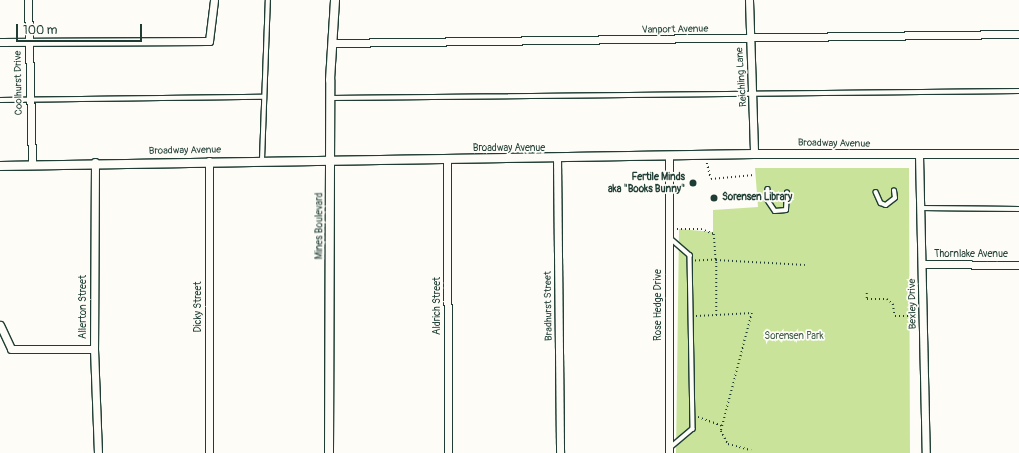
<!DOCTYPE html>
<html>
<head>
<meta charset="utf-8">
<style>
	body { margin:0 }
	#map { position:relative; width:1019px; height:453px; overflow:hidden; background:#fdfcf7; font-family:Pangolin,sans-serif }
	div>[style] { position:absolute }
	[style*='--x'] { left:calc(var(--x)*1px); top:calc(var(--y)*1px); width:calc(var(--w)*1px); rotate:calc(var(--a)*1deg) }
	.green>* { inset:0; background:#c9e49a }
	.path>* { height:1.5px; margin-top:-0.75px; transform-origin:0; background:repeating-linear-gradient(90deg,#1f3d34 0 1px,transparent 0 4px) }
	.roads { filter:drop-shadow(1px 0 #1f3d34) drop-shadow(-1px 0 #1f3d34) drop-shadow(0 1px #1f3d34) drop-shadow(0 -1px #1f3d34) }
	.service>* { height:3.5px; margin:-1.75px; padding:0 1.75px; transform-origin:1.75px; border-radius:1.75px; background:#fdfcf7 }
	.minor>* { height:7px; margin:-3.5px; padding:0 3.5px; transform-origin:3.5px; border-radius:3.5px; background:#fdfcf7 }
	.tertiary>* { height:8px; margin:-4px; padding:0 4px; transform-origin:4px; border-radius:4px; background:#fdfcf7 }
	.dots>* { width:11px; height:11px; translate:-50% -50%; box-sizing:border-box; border:2px solid #fdfcf7; border-radius:50% }
	span { translate:-50% -50%; white-space:nowrap; text-align:center; line-height:1.15; -webkit-text-stroke:3.5px #fdfcf7; paint-order:stroke }
	.street-label { font-size:10px; color:#1f3d34 }
	.poi-label { font-size:10px; color:#1f3d34; font-weight:700 }
	.right { translate:-100% -50%; text-align:right }
	.left { translate:0 -50%; text-align:left }
	.park-label { font-size:10px; color:#415e48 }
	.scale { position:absolute; left:16px; top:24px; width:126px; height:18px; box-sizing:border-box; border:2px solid #1f3d34; border-top:0; padding-left:5px; font-size:12px; line-height:14px; white-space:nowrap; color:#1f3d34; -webkit-text-stroke:3px #fdfcf7; paint-order:stroke }
</style>
</head>
<body>
<div id="map">
	<div class="green">
		<i style="clip-path:polygon(755px 168px,909px 168px,910px 453px,676px 453px,679px 229px,713px 232px,713px 210px,758px 207px)"></i>
	</div>
	<div class="path">
		<i style="--x:707;--y:163;--w:16;--a:76"></i>
		<i style="--x:711;--y:179;--w:43;--a:-5.3"></i>
		<i style="--x:677;--y:229;--w:24;--a:0"></i>
		<i style="--x:701;--y:229;--w:14;--a:21"></i>
		<i style="--x:714;--y:234;--w:26;--a:86"></i>
		<i style="--x:716;--y:260;--w:21;--a:177"></i>
		<i style="--x:867;--y:293;--w:6;--a:90"></i>
		<i style="--x:867;--y:299;--w:20;--a:0"></i>
		<i style="--x:887;--y:299;--w:8;--a:40"></i>
		<i style="--x:893;--y:304;--w:12;--a:81"></i>
		<i style="--x:895;--y:316;--w:21;--a:0"></i>
		<i style="--x:716;--y:315;--w:36;--a:-3"></i>
		<i style="--x:752;--y:313;--w:122;--a:104.7"></i>
		<i style="--x:721;--y:431;--w:15;--a:62"></i>
		<i style="--x:728;--y:444;--w:24;--a:15"></i>
		<i style="--x:696;--y:316;--w:20;--a:-3"></i>
		<i style="--x:716;--y:315;--w:55;--a:-90"></i>
		<i style="--x:716;--y:260;--w:89;--a:3.2"></i>
		<i style="--x:698;--y:417;--w:27;--a:20"></i>
	</div>
	<div class="roads">
		<div class="service">
			<i style="--x:331;--y:98;--w:688;--a:-0.58"></i>
			<i style="--x:0;--y:100;--w:263;--a:-0.7"></i>
			<i style="--x:262;--y:160;--w:160;--a:-87.9"></i>
			<i style="--x:768;--y:189;--w:10;--a:96"></i>
			<i style="--x:767;--y:199;--w:14;--a:56"></i>
			<i style="--x:775;--y:211;--w:11;--a:-5"></i>
			<i style="--x:786;--y:210;--w:17;--a:-87"></i>
			<i style="--x:876;--y:192;--w:12;--a:66"></i>
			<i style="--x:881;--y:203;--w:5;--a:22"></i>
			<i style="--x:886;--y:205;--w:11;--a:-38"></i>
			<i style="--x:895;--y:198;--w:7;--a:-98"></i>
			<i style="--x:921;--y:208;--w:98;--a:0.6"></i>
			<i style="--x:669;--y:237;--w:28;--a:41"></i>
			<i style="--x:690;--y:255;--w:174;--a:89"></i>
			<i style="--x:693;--y:429;--w:30;--a:140"></i>
		</div>
		<div class="minor">
			<i style="--x:28;--y:0;--w:165;--a:88.6"></i>
			<i style="--x:749;--y:0;--w:154;--a:88.1"></i>
			<i style="--x:0;--y:42;--w:209;--a:-0.3"></i>
			<i style="--x:209;--y:41;--w:41;--a:-83"></i>
			<i style="--x:332;--y:43;--w:687;--a:-0.75"></i>
			<i style="--x:919;--y:155;--w:298;--a:88.7"></i>
			<i style="--x:447;--y:159;--w:294;--a:89.8"></i>
			<i style="--x:557;--y:159;--w:294;--a:89.4"></i>
			<i style="--x:209;--y:161;--w:292;--a:90"></i>
			<i style="--x:95;--y:162;--w:187;--a:90.3"></i>
			<i style="--x:94;--y:349;--w:104;--a:87.8"></i>
			<i style="--x:923;--y:264;--w:96;--a:0.6"></i>
			<i style="--x:0;--y:325;--w:26;--a:65"></i>
			<i style="--x:11;--y:349;--w:83;--a:0"></i>
			<i style="--x:669;--y:453;--w:296;--a:-90"></i>
		</div>
		<div class="tertiary">
			<i style="--x:0;--y:166;--w:754;--a:-0.91"></i>
			<i style="--x:754;--y:154;--w:265;--a:0"></i>
			<i style="--x:329;--y:453;--w:373;--a:-89.8"></i>
			<i style="--x:330;--y:80;--w:80;--a:-86.4"></i>
		</div>
	</div>
	<div class="dots">
		<i style="left:693px;top:183px;background:#1f3d34"></i>
		<i style="left:714px;top:198px;background:#1f3d34"></i>
	</div>
	<div class="street-label">
		<span style="left:675px;top:30px;rotate:-1deg">Vanport Avenue</span>
		<span style="left:742px;top:77px;rotate:-94deg">Reichling Lane</span>
		<span style="left:19px;top:83px;rotate:-91deg">Coolhurst Drive</span>
		<span style="left:834px;top:144px;rotate:1deg">Broadway Avenue</span>
		<span style="left:509px;top:149px">Broadway Avenue</span>
		<span style="left:185px;top:151px;rotate:-1deg">Broadway Avenue</span>
		<span style="left:320px;top:226px;rotate:-90deg">Mines Boulevard</span>
		<span style="left:971px;top:255px">Thornlake Avenue</span>
		<span style="left:913px;top:304px;rotate:-91deg">Bexley Drive</span>
		<span style="left:659px;top:305px;rotate:-90deg">Rose Hedge Drive</span>
		<span style="left:438px;top:306px;rotate:-90deg">Aldrich Street</span>
		<span style="left:549px;top:306px;rotate:-91deg">Bradhurst Street</span>
		<span style="left:84px;top:307px;rotate:-90deg">Allerton Street</span>
		<span style="left:199px;top:307px;rotate:-90deg">Dicky Street</span>
	</div>
	<div class="poi-label">
		<span class="right" style="left:685px;top:183px">Fertile Minds<br>aka "Books Bunny"</span>
		<span class="left" style="left:722px;top:198px">Sorensen Library</span>
	</div>
	<div class="park-label">
		<span style="left:794px;top:337px">Sorensen Park</span>
	</div>
	<div class="scale">100 m</div>
</div>
</body>
</html>
